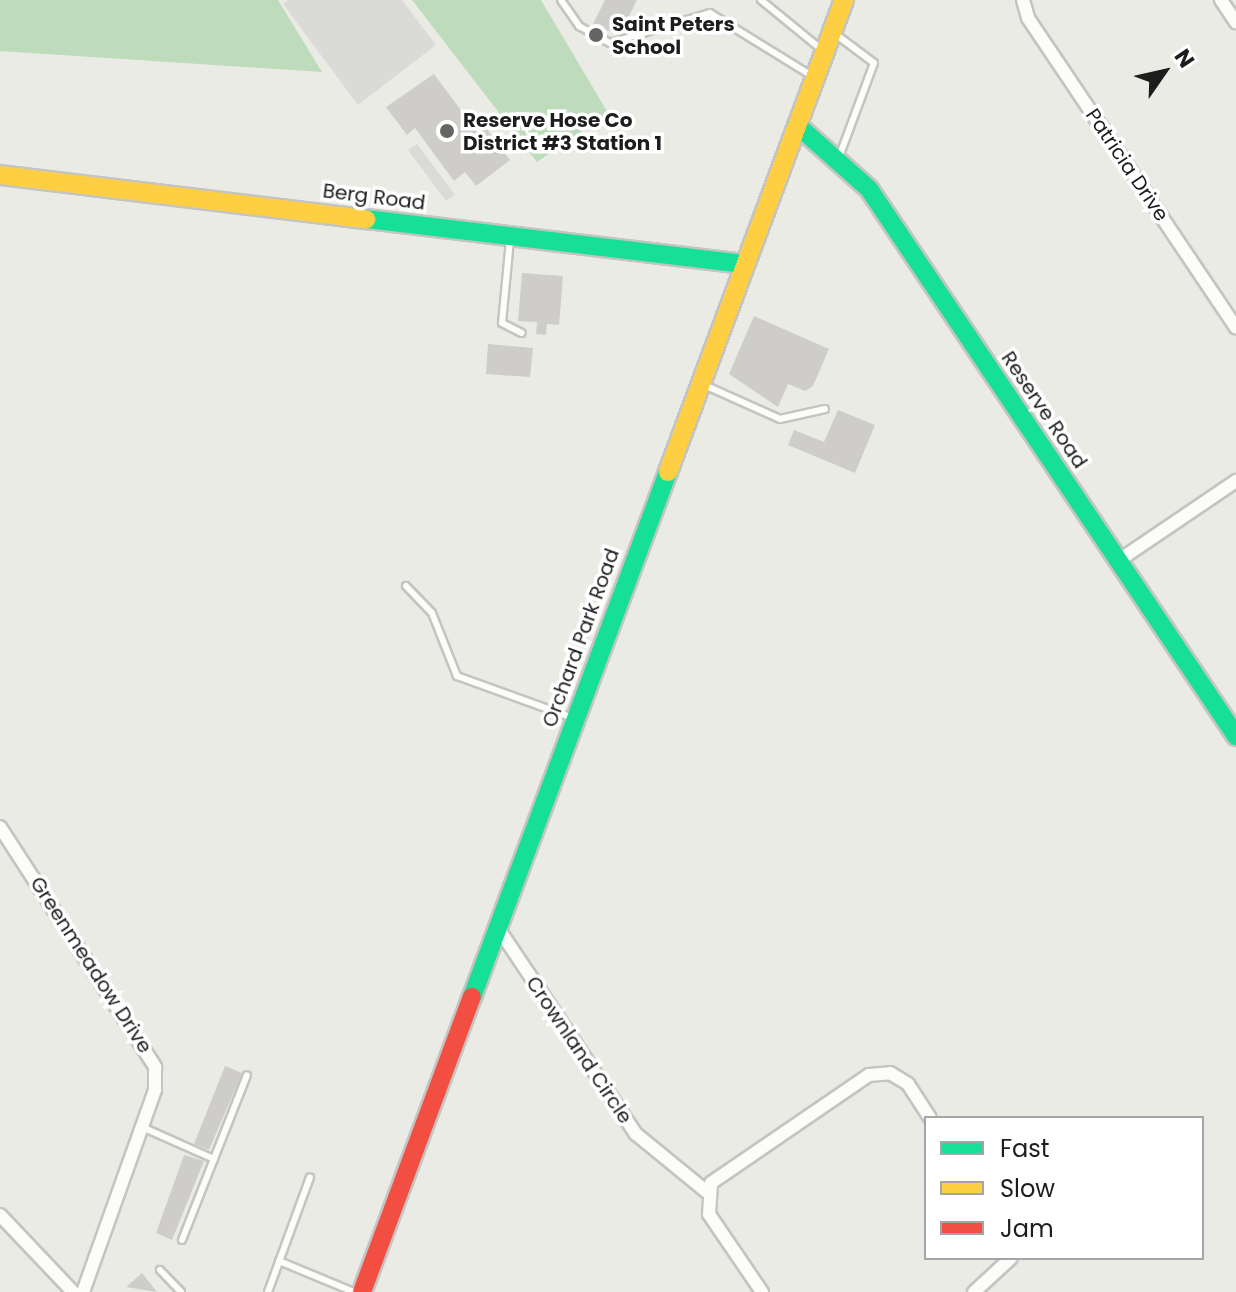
<!DOCTYPE html>
<html>
<head>
<meta charset="utf-8">
<style>
	body { margin:0 }
	#map { position:relative; width:1236px; height:1292px; overflow:hidden; background:#ebebe6; font-family:Poppins,sans-serif }
	div>[style] { position:absolute }
	[style*='--x'] { left:calc(var(--x)*1px); top:calc(var(--y)*1px); width:calc(var(--w)*1px); rotate:calc(var(--a)*1deg) }
	.forest>* { inset:0; background:#bedbbb }
	.parking>* { inset:0; background:#dadad8 }
	.building>* { inset:0; background:#cecdc9 }
	.roads { filter:drop-shadow(2px 0 #c4c4c2) drop-shadow(-2px 0 #c4c4c2) drop-shadow(0 2px #c4c4c2) drop-shadow(0 -2px #c4c4c2) }
	.lane>* { height:6px; margin:-3px; padding:0 3px; transform-origin:3px; border-radius:3px; background:#fcfcfb }
	.street>* { height:12px; margin:-6px; padding:0 6px; transform-origin:6px; border-radius:6px; background:#fcfcfb }
	.fast>* { height:18px; margin:-9px; padding:0 9px; transform-origin:9px; border-radius:9px; background:#16e098 }
	.slow>* { height:18px; margin:-9px; padding:0 9px; transform-origin:9px; border-radius:9px; background:#ffcf43 }
	.jam>* { height:18px; margin:-9px; padding:0 9px; transform-origin:9px; border-radius:9px; background:#f24e42 }
	.dots>* { width:22px; height:22px; translate:-50% -50%; box-sizing:border-box; border:4px solid #fff; border-radius:50% }
	span { translate:-50% -50%; white-space:nowrap; text-align:center; line-height:1.15; -webkit-text-stroke:7px #fff; paint-order:stroke }
	.poi-label { font-size:20px; color:#1d1d1d; font-weight:700 }
	.left { translate:0 -50%; text-align:left }
	.street-label { font-size:20px; color:#1d1d1d }
	.legend { position:absolute; left:924px; top:1116px; width:280px; height:144px; box-sizing:border-box; background:#fff; border:2px solid #a5a5a5; margin:0; padding:10px 14px; list-style:none; font-size:24px; color:#1d1d1d }
	.legend li { display:flex; align-items:center; gap:16px; height:40px }
	.legend b { width:40px; border:2px solid #a5a5a5 }
	.north { position:absolute; left:1124px; top:32px; width:80px; height:80px; -webkit-text-stroke:6px #fff; paint-order:stroke; rotate:56deg; font-size:22px; font-weight:700; line-height:32px; text-align:center; color:#1d1d1d }
	.north::after { content:''; display:block; margin:auto; width:28px; height:36px; background:#1d1d1d; clip-path:polygon(50% 0,100% 100%,50% 72%,0 100%) }
</style>
</head>
<body>
<div id="map">
	<div class="forest">
		<i style="clip-path:polygon(0 0,278px 0,322px 72px,0 51px)"></i>
		<i style="clip-path:polygon(412px 0,541px 0,608px 113px,537px 162px)"></i>
	</div>
	<div class="parking">
		<i style="clip-path:polygon(288px 0,402px 0,436px 45px,358px 105px,283px 4px)"></i>
		<i style="clip-path:polygon(417px 144px,455px 195px,446px 201px,408px 150px)"></i>
	</div>
	<div class="building">
		<i style="clip-path:polygon(605px 0,637px 0,620px 34px,592px 26px)"></i>
		<i style="clip-path:polygon(434px 74px,478px 133px,486px 128px,510px 160px,476px 186px,465px 172px,454px 181px,415px 128px,407px 135px,386px 107px)"></i>
		<i style="clip-path:polygon(522px 273px,563px 276px,559px 325px,547px 324px,546px 335px,536px 334px,537px 322px,518px 321px)"></i>
		<i style="clip-path:polygon(754px 316px,829px 349px,813px 386px,805px 391px,788px 384px,778px 407px,729px 374px)"></i>
		<i style="clip-path:polygon(488px 344px,533px 348px,530px 377px,486px 374px)"></i>
		<i style="clip-path:polygon(838px 410px,875px 425px,855px 473px,788px 445px,794px 430px,824px 442px)"></i>
		<i style="clip-path:polygon(225px 1066px,242px 1073px,209px 1150px,194px 1144px)"></i>
		<i style="clip-path:polygon(184px 1155px,204px 1161px,172px 1240px,156px 1233px)"></i>
		<i style="clip-path:polygon(142px 1273px,157px 1292px,126px 1287px)"></i>
	</div>
	<div class="roads">
		<div class="lane">
			<i style="--x:561;--y:0;--w:32;--a:55"></i>
			<i style="--x:579;--y:26;--w:35;--a:29"></i>
			<i style="--x:610;--y:43;--w:104;--a:-16.7"></i>
			<i style="--x:710;--y:13;--w:120;--a:31.7"></i>
			<i style="--x:761;--y:0;--w:79;--a:39.3"></i>
			<i style="--x:834;--y:33;--w:50;--a:36.9"></i>
			<i style="--x:874;--y:63;--w:100;--a:110.4"></i>
			<i style="--x:510;--y:240;--w:83;--a:95.5"></i>
			<i style="--x:502;--y:323;--w:22;--a:27"></i>
			<i style="--x:702;--y:384;--w:85;--a:24.2"></i>
			<i style="--x:780;--y:419;--w:46;--a:-12.5"></i>
			<i style="--x:406;--y:586;--w:37;--a:46"></i>
			<i style="--x:432;--y:613;--w:68;--a:68.4"></i>
			<i style="--x:457;--y:676;--w:123;--a:19.9"></i>
			<i style="--x:142;--y:1127;--w:79;--a:24"></i>
			<i style="--x:182;--y:1240;--w:177;--a:-68.5"></i>
			<i style="--x:279;--y:1261;--w:81;--a:22.5"></i>
			<i style="--x:160;--y:1270;--w:30;--a:46"></i>
			<i style="--x:268;--y:1292;--w:122;--a:-69.9"></i>
		</div>
		<div class="street">
			<i style="--x:1023;--y:0;--w:19;--a:74"></i>
			<i style="--x:1028;--y:18;--w:373;--a:56.1"></i>
			<i style="--x:1221;--y:0;--w:27;--a:56"></i>
			<i style="--x:1118;--y:561;--w:143;--a:-34.1"></i>
			<i style="--x:0;--y:827;--w:286;--a:57.1"></i>
			<i style="--x:155;--y:1067;--w:23;--a:90"></i>
			<i style="--x:155;--y:1090;--w:214;--a:109.6"></i>
			<i style="--x:498;--y:928;--w:248;--a:56.2"></i>
			<i style="--x:636;--y:1134;--w:93;--a:39.3"></i>
			<i style="--x:0;--y:1215;--w:106;--a:46.5"></i>
			<i style="--x:762;--y:1292;--w:94;--a:-124.2"></i>
			<i style="--x:709;--y:1214;--w:31;--a:-86"></i>
			<i style="--x:711;--y:1183;--w:191;--a:-34.4"></i>
			<i style="--x:869;--y:1075;--w:21;--a:-5"></i>
			<i style="--x:890;--y:1073;--w:21;--a:31"></i>
			<i style="--x:908;--y:1084;--w:40;--a:57.1"></i>
			<i style="--x:974;--y:1292;--w:50;--a:-42.6"></i>
		</div>
		<div class="fast">
			<i style="--x:797;--y:125;--w:96;--a:41.6"></i>
			<i style="--x:869;--y:189;--w:659;--a:56.14"></i>
			<i style="--x:366;--y:219;--w:380;--a:6.8"></i>
			<i style="--x:472;--y:997;--w:560;--a:-69.53"></i>
		</div>
		<div class="slow">
			<i style="--x:0;--y:175;--w:369;--a:6.9"></i>
			<i style="--x:668;--y:472;--w:504;--a:-69.55"></i>
		</div>
		<div class="jam">
			<i style="--x:362;--y:1292;--w:315;--a:-69.6"></i>
		</div>
	</div>
	<div class="dots">
		<i style="left:596px;top:35px;background:#656563"></i>
		<i style="left:447px;top:131px;background:#656563"></i>
	</div>
	<div class="poi-label">
		<span class="left" style="left:612px;top:36px">Saint Peters<br>School</span>
		<span class="left" style="left:463px;top:132px">Reserve Hose Co<br>District #3 Station 1</span>
	</div>
	<div class="street-label">
		<span style="left:1127px;top:165px;rotate:56deg">Patricia Drive</span>
		<span style="left:374px;top:197px;rotate:7deg">Berg Road</span>
		<span style="left:1044px;top:410px;rotate:56deg">Reserve Road</span>
		<span style="left:581px;top:638px;rotate:-70deg">Orchard Park Road</span>
		<span style="left:91px;top:965px;rotate:57deg">Greenmeadow Drive</span>
		<span style="left:579px;top:1050px;rotate:56deg">Crownland Circle</span>
	</div>
	<ul class="legend">
	<li><b style="height:10px;background:#16e098"></b>Fast</li>
	<li><b style="height:10px;background:#ffcf43"></b>Slow</li>
	<li><b style="height:10px;background:#f24e42"></b>Jam</li>
	</ul>
	<div class="north">N</div>
</div>
</body>
</html>
